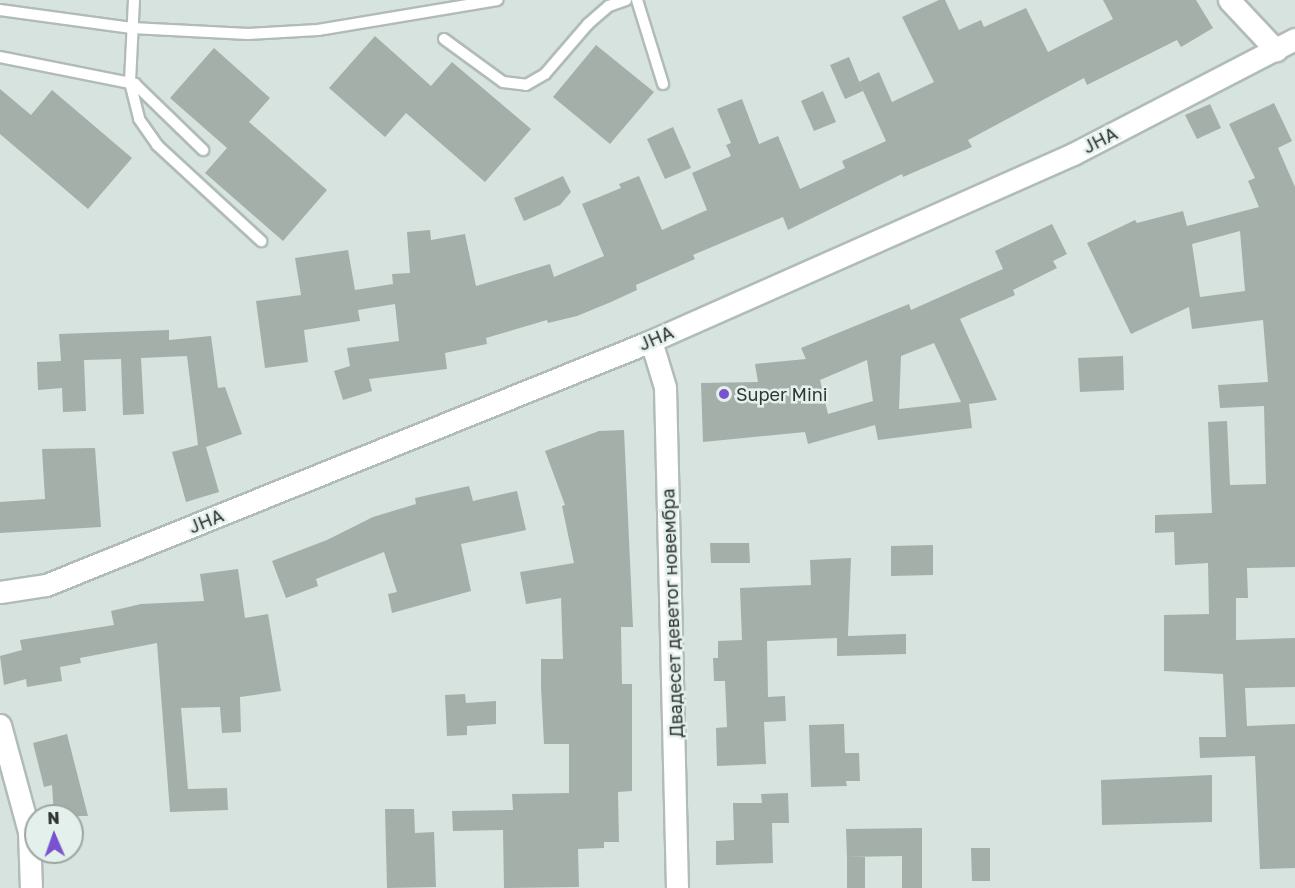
<!DOCTYPE html>
<html>
<head>
<meta charset="utf-8">
<style>
	body { margin:0 }
	#map { position:relative; width:1295px; height:888px; overflow:hidden; background:#d7e3de; font-family:"Golos Text",sans-serif }
	div>[style] { position:absolute }
	[style*='--x'] { left:calc(var(--x)*1px); top:calc(var(--y)*1px); width:calc(var(--w)*1px); rotate:calc(var(--a)*1deg) }
	.building>* { inset:0; background:#a4afaa }
	.roads { filter:drop-shadow(2px 0 #b1bcb7) drop-shadow(-2px 0 #b1bcb7) drop-shadow(0 2px #b1bcb7) drop-shadow(0 -2px #b1bcb7) }
	.lane>* { height:10px; margin:-5px; padding:0 5px; transform-origin:5px; border-radius:5px; background:#fff }
	.street>* { height:21px; margin:-10.5px; padding:0 10.5px; transform-origin:10.5px; border-radius:10.5px; background:#fff }
	.dots>* { width:16px; height:16px; translate:-50% -50%; box-sizing:border-box; border:3px solid #e4f0eb; border-radius:50% }
	span { translate:-50% -50%; white-space:nowrap; text-align:center; line-height:1.15; -webkit-text-stroke:5px #e4f0eb; paint-order:stroke }
	.street-label { font-size:18px; color:#303533 }
	.poi-label { font-size:18px; color:#303533 }
	.left { translate:0 -50%; text-align:left }
	.north { position:absolute; left:24px; top:804px; width:60px; height:60px; box-sizing:border-box; background:#e4f0eb; border:2px solid #9ca5a1; border-radius:50%; rotate:358deg; font-size:16px; font-weight:700; line-height:24px; text-align:center; color:#303533 }
	.north::after { content:''; display:block; margin:auto; width:21px; height:27px; background:#7953cd; clip-path:polygon(50% 0,100% 100%,50% 72%,0 100%) }
</style>
</head>
<body>
<div id="map">
	<div class="building">
		<i style="clip-path:polygon(939px 0,945px 0,959px 30px,981px 20px,984px 27px,1026px 8px,1048px 52px,1113px 19px,1103px 0,1196px 0,1213px 28px,1181px 47px,1177px 40px,1087px 85px,1084px 78px,968px 140px,972px 147px,903px 177px,902px 174px,788px 230px,783px 217px,693px 255px,695px 259px,636px 285px,637px 290px,611px 302px,577px 316px,548px 323px,547px 320px,486px 338px,487px 344px,445px 353px,447px 369px,369px 379px,372px 391px,343px 400px,334px 371px,350px 366px,347px 348px,399px 341px,395px 304px,358px 310px,360px 321px,304px 330px,308px 362px,265px 368px,256px 301px,301px 295px,295px 258px,348px 250px,355px 290px,393px 284px,392px 274px,410px 273px,407px 232px,430px 230px,431px 240px,465px 234px,476px 286px,550px 264px,554px 277px,604px 256px,582px 204px,621px 188px,619px 184px,639px 176px,662px 230px,707px 210px,692px 173px,731px 156px,726px 145px,731px 143px,717px 109px,742px 99px,759px 144px,778px 136px,800px 189px,845px 168px,842px 161px,886px 141px,859px 82px,879px 72px,892px 102px,934px 82px,902px 17px)"></i>
		<i style="clip-path:polygon(375px 36px,431px 86px,452px 62px,531px 129px,485px 182px,406px 113px,385px 137px,329px 88px)"></i>
		<i style="clip-path:polygon(596px 45px,654px 92px,610px 144px,553px 97px)"></i>
		<i style="clip-path:polygon(214px 48px,270px 98px,249px 122px,327px 190px,283px 241px,205px 173px,227px 148px,170px 98px)"></i>
		<i style="clip-path:polygon(849px 57px,863px 91px,845px 99px,830px 65px)"></i>
		<i style="clip-path:polygon(0 89px,31px 115px,52px 90px,132px 158px,88px 209px,0 134px)"></i>
		<i style="clip-path:polygon(823px 91px,836px 122px,814px 131px,801px 101px)"></i>
		<i style="clip-path:polygon(evenodd,1274px 103px,1292px 141px,1278px 148px,1295px 187px,1295px 567px,1247px 568px,1248px 598px,1236px 598px,1236px 640px,1295px 638px,1295px 687px,1245px 688px,1247px 726px,1295px 724px,1295px 868px,1260px 869px,1255px 756px,1200px 758px,1199px 737px,1226px 737px,1223px 674px,1164px 671px,1164px 615px,1209px 614px,1208px 563px,1175px 565px,1174px 532px,1155px 533px,1155px 515px,1212px 513px,1208px 422px,1227px 421px,1230px 485px,1266px 484px,1264px 406px,1220px 408px,1218px 385px,1268px 382px,1263px 320px,1192px 329px,1189px 307px,1131px 334px,1087px 243px,1135px 220px,1137px 223px,1183px 211px,1187px 226px,1259px 207px,1248px 181px,1255px 178px,1229px 124px,1274px 103px,1240px 231px,1245px 291px,1200px 297px,1192px 244px,1240px 231px)"></i>
		<i style="clip-path:polygon(1210px 104px,1221px 128px,1197px 139px,1185px 115px)"></i>
		<i style="clip-path:polygon(673px 127px,691px 168px,665px 179px,647px 139px)"></i>
		<i style="clip-path:polygon(563px 176px,571px 192px,560px 205px,524px 221px,514px 198px)"></i>
		<i style="clip-path:polygon(evenodd,1052px 224px,1067px 254px,1053px 261px,1057px 268px,1013px 290px,1015px 295px,960px 319px,997px 400px,969px 404px,972px 428px,878px 440px,875px 425px,808px 444px,805px 432px,703px 442px,701px 383px,758px 382px,755px 364px,806px 359px,801px 348px,909px 304px,911px 310px,1003px 269px,995px 251px,1052px 224px,934px 343px,961px 402px,899px 409px,901px 356px,934px 343px,1052px 224px,867px 360px,873px 401px,828px 414px,820px 380px,867px 360px)"></i>
		<i style="clip-path:polygon(169px 330px,169px 340px,211px 336px,218px 388px,225px 387px,242px 434px,206px 447px,219px 492px,186px 502px,172px 452px,198px 445px,187px 356px,141px 358px,144px 414px,123px 415px,121px 359px,84px 360px,86px 411px,63px 412px,62px 388px,38px 390px,37px 362px,61px 361px,59px 334px)"></i>
		<i style="clip-path:polygon(1123px 356px,1124px 390px,1080px 392px,1078px 358px)"></i>
		<i style="clip-path:polygon(624px 430px,633px 627px,621px 627px,622px 684px,632px 684px,632px 791px,618px 792px,619px 842px,604px 842px,604px 848px,578px 849px,579px 887px,504px 888px,503px 830px,453px 831px,452px 811px,513px 810px,512px 794px,569px 793px,569px 744px,544px 744px,541px 687px,541px 659px,563px 659px,561px 598px,526px 604px,520px 572px,574px 563px,562px 506px,565px 505px,545px 451px,599px 431px)"></i>
		<i style="clip-path:polygon(95px 448px,101px 527px,0 533px,0 502px,45px 499px,42px 449px)"></i>
		<i style="clip-path:polygon(469px 486px,473px 501px,517px 491px,526px 530px,461px 544px,471px 591px,392px 613px,388px 594px,397px 592px,384px 552px,316px 579px,318px 586px,286px 598px,272px 561px,327px 540px,373px 517px,416px 504px,415px 498px)"></i>
		<i style="clip-path:polygon(710px 543px,749px 543px,750px 563px,711px 563px)"></i>
		<i style="clip-path:polygon(933px 545px,933px 575px,891px 576px,891px 546px)"></i>
		<i style="clip-path:polygon(851px 558px,848px 636px,906px 634px,906px 654px,837px 656px,837px 638px,767px 641px,768px 697px,785px 696px,786px 721px,764px 722px,766px 764px,717px 766px,716px 728px,727px 727px,725px 681px,714px 681px,713px 658px,718px 658px,718px 641px,742px 640px,740px 588px,811px 585px,810px 560px)"></i>
		<i style="clip-path:polygon(238px 569px,245px 618px,268px 614px,281px 691px,240px 697px,241px 732px,222px 733px,220px 707px,181px 708px,188px 789px,227px 788px,228px 810px,170px 812px,157px 643px,80px 658px,81px 663px,60px 667px,62px 681px,27px 687px,26px 679px,4px 685px,0 656px,22px 650px,20px 640px,114px 625px,111px 611px,141px 604px,204px 601px,200px 574px)"></i>
		<i style="clip-path:polygon(465px 694px,466px 703px,496px 701px,496px 724px,467px 726px,467px 735px,447px 736px,445px 695px)"></i>
		<i style="clip-path:polygon(844px 724px,845px 753px,859px 753px,860px 781px,846px 781px,847px 786px,811px 787px,809px 725px)"></i>
		<i style="clip-path:polygon(67px 734px,88px 816px,54px 816px,52px 785px,44px 787px,33px 743px)"></i>
		<i style="clip-path:polygon(1212px 775px,1212px 822px,1102px 825px,1101px 780px)"></i>
		<i style="clip-path:polygon(788px 793px,789px 823px,772px 823px,773px 863px,716px 865px,716px 841px,734px 840px,733px 803px,762px 803px,761px 794px)"></i>
		<i style="clip-path:polygon(385px 809px,414px 809px,415px 833px,434px 832px,436px 887px,387px 888px)"></i>
		<i style="clip-path:polygon(922px 828px,922px 888px,902px 888px,902px 856px,847px 857px,846px 829px)"></i>
		<i style="clip-path:polygon(971px 848px,990px 848px,990px 881px,972px 881px)"></i>
		<i style="clip-path:polygon(847px 857px,865px 857px,865px 888px,847px 888px)"></i>
	</div>
	<div class="roads">
		<div class="lane">
			<i style="--x:134;--y:0;--w:82;--a:92.8"></i>
			<i style="--x:130;--y:82;--w:38;--a:76"></i>
			<i style="--x:139;--y:119;--w:32;--a:55"></i>
			<i style="--x:157;--y:145;--w:142;--a:42.7"></i>
			<i style="--x:637;--y:0;--w:88;--a:72.8"></i>
			<i style="--x:0;--y:10;--w:133;--a:7.8"></i>
			<i style="--x:132;--y:28;--w:116;--a:3"></i>
			<i style="--x:248;--y:34;--w:70;--a:-3.3"></i>
			<i style="--x:318;--y:30;--w:182;--a:-9.5"></i>
			<i style="--x:444;--y:39;--w:73;--a:36.1"></i>
			<i style="--x:503;--y:82;--w:23;--a:7"></i>
			<i style="--x:526;--y:85;--w:22;--a:-30"></i>
			<i style="--x:545;--y:74;--w:66;--a:-49.3"></i>
			<i style="--x:588;--y:24;--w:28;--a:-41"></i>
			<i style="--x:609;--y:6;--w:18;--a:-19"></i>
			<i style="--x:0;--y:57;--w:138;--a:11.3"></i>
			<i style="--x:135;--y:84;--w:95;--a:44.1"></i>
		</div>
		<div class="street">
			<i style="--x:1229;--y:0;--w:69;--a:46.8"></i>
			<i style="--x:651;--y:341;--w:48;--a:73.1"></i>
			<i style="--x:665;--y:387;--w:501;--a:88.63"></i>
			<i style="--x:0;--y:592;--w:47;--a:-8.7"></i>
			<i style="--x:46;--y:585;--w:652;--a:-21.96"></i>
			<i style="--x:651;--y:341;--w:462;--a:-23.9"></i>
			<i style="--x:1073;--y:154;--w:250;--a:-27.4"></i>
			<i style="--x:0;--y:725;--w:111;--a:74.8"></i>
			<i style="--x:29;--y:832;--w:56;--a:88"></i>
		</div>
	</div>
	<div class="dots">
		<i style="left:724px;top:394px;background:#7953cd"></i>
	</div>
	<div class="street-label">
		<span style="left:1100px;top:140px;rotate:-27deg">ЈНА</span>
		<span style="left:656px;top:338px;rotate:-23deg">ЈНА</span>
		<span style="left:206px;top:521px;rotate:-22deg">ЈНА</span>
		<span style="left:672px;top:613px;rotate:-92deg">Двадесет деветог новембра</span>
	</div>
	<div class="poi-label">
		<span class="left" style="left:736px;top:394px">Super Mini</span>
	</div>
	<div class="north">N</div>
</div>
</body>
</html>
